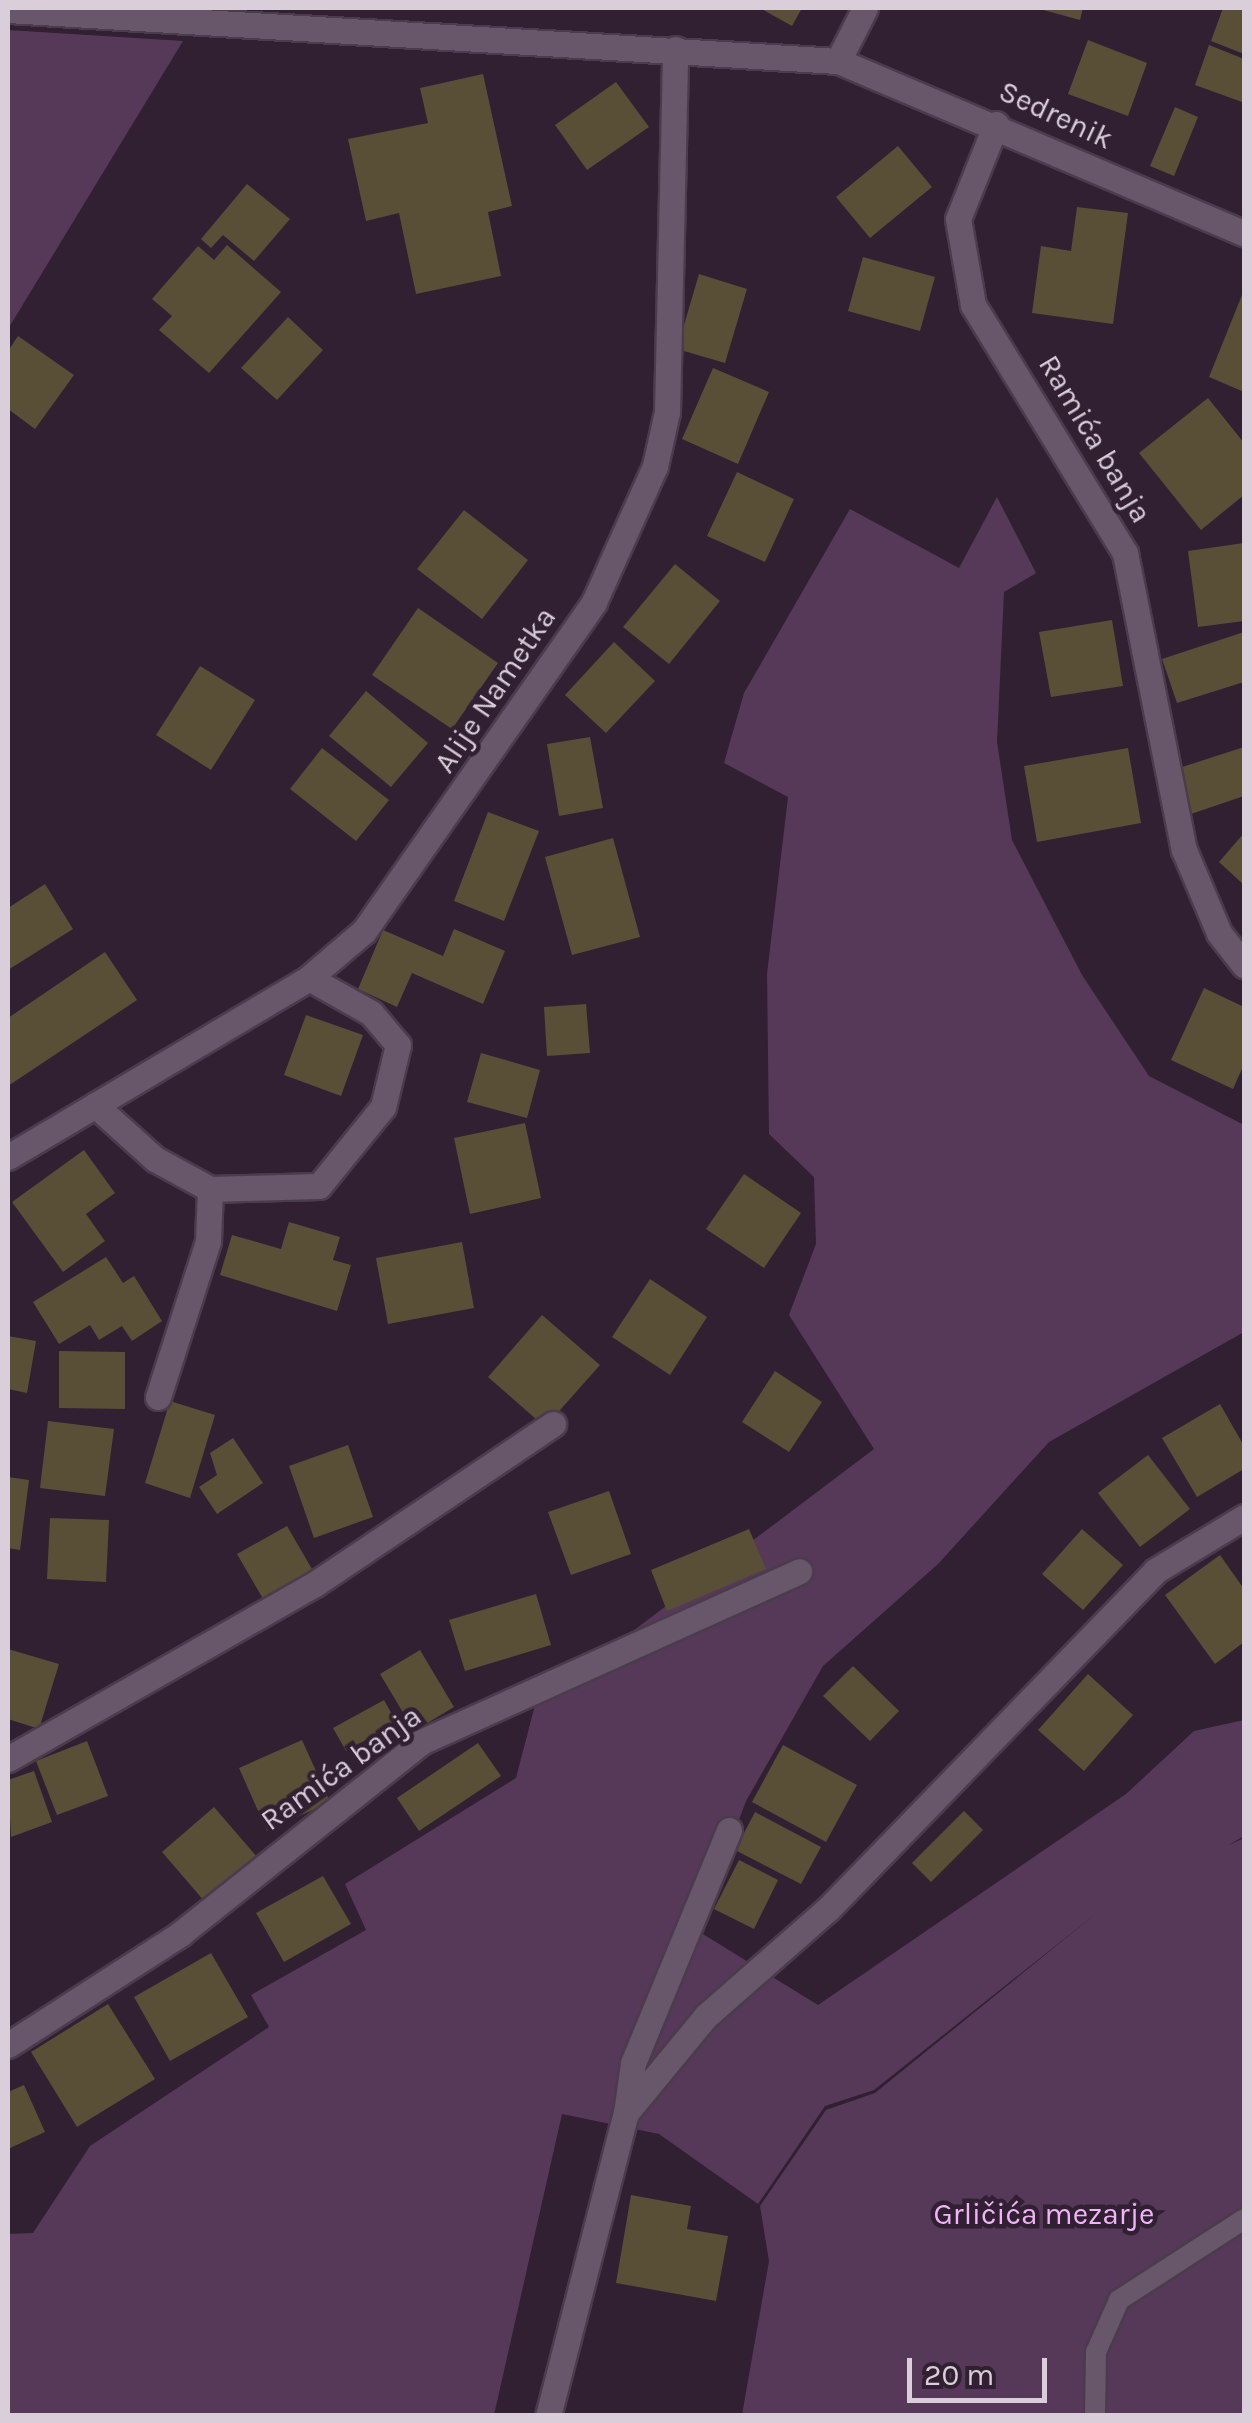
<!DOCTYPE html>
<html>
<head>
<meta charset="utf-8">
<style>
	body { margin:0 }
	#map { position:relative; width:1252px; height:2423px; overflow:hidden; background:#302032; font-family:Karla,sans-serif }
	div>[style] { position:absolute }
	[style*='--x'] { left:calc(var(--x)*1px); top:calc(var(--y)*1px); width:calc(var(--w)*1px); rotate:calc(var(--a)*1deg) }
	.green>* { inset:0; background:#563959 }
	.building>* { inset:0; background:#584f36 }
	.roads { filter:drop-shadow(2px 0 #4a3c4c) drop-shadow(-2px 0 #4a3c4c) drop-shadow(0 2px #4a3c4c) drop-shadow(0 -2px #4a3c4c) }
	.lane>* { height:20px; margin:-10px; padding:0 10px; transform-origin:10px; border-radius:10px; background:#68566a }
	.street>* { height:25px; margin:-12.5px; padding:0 12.5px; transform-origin:12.5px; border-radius:12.5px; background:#68566a }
	.secondary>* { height:25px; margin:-12.5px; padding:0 12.5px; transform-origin:12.5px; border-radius:12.5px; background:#68566a }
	span { translate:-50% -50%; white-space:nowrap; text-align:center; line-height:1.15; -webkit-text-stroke:9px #302032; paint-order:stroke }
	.street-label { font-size:30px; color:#d9ceda }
	.park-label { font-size:30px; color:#f2b3f8 }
	.frame { position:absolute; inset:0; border:10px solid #d9ceda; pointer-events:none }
	.scale { position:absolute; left:907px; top:2358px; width:140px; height:45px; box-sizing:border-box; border:5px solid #d9ceda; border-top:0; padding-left:12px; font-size:30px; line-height:35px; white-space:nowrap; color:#d9ceda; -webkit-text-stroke:8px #302032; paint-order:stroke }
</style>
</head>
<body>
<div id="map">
	<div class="green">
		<i style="clip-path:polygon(8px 30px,183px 41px,8px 329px)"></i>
		<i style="clip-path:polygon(997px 497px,1036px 573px,1004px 592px,997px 742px,1012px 840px,1082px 975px,1149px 1076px,1244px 1125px,1244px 1332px,1049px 1442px,938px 1564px,823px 1666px,746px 1801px,698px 1931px,818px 2005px,1126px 1794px,1194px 1731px,1244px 1720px,1244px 1836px,1227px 1846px,1244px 1838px,1244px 2415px,742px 2415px,769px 2261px,760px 2206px,826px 2110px,875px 2093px,1098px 1912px,874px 2090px,825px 2106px,758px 2204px,659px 2134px,562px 2114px,494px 2415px,8px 2415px,8px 2234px,33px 2233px,90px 2146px,269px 2027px,251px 1995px,366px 1930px,345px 1884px,516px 1778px,535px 1705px,874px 1449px,789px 1315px,816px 1244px,814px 1177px,769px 1134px,767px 974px,788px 797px,724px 763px,744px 693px,850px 509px,959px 568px)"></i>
	</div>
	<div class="building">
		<i style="clip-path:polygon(760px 8px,802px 8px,792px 26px)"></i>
		<i style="clip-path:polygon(1036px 8px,1083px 8px,1080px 20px)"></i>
		<i style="clip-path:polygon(1223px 8px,1244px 8px,1244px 54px,1211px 41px)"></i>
		<i style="clip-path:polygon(1088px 40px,1147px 63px,1128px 116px,1068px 94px)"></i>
		<i style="clip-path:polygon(1209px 45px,1244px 59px,1242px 102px,1195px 85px)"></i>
		<i style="clip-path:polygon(483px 74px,512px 206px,488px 212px,501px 276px,416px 294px,399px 213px,366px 221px,348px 139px,428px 123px,420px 88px)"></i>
		<i style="clip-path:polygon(616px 82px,649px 127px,587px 170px,555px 125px)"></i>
		<i style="clip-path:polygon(1175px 107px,1198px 117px,1174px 176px,1150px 166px)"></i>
		<i style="clip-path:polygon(898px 146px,932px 187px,870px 238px,836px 197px)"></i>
		<i style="clip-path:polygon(247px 184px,290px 219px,254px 261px,223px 235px,211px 248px,201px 239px)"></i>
		<i style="clip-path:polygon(1077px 207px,1128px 213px,1113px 324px,1032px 313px,1041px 246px,1071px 251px)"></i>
		<i style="clip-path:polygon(227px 245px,281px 292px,209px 373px,159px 330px,172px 316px,152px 299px,198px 246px,214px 260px)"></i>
		<i style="clip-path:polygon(863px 257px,935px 277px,920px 331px,848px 311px)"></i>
		<i style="clip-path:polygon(699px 274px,747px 289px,725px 363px,677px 349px)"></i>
		<i style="clip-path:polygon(1244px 290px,1244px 392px,1209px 377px)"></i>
		<i style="clip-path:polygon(288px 317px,323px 350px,277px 400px,241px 368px)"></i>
		<i style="clip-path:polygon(18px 336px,74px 375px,35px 429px,8px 409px,8px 351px)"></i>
		<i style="clip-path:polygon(713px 368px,769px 392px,738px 464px,682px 439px)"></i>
		<i style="clip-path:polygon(1208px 398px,1244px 443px,1244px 495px,1201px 530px,1139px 453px)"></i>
		<i style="clip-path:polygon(737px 472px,794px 499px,765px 562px,707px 536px)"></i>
		<i style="clip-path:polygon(464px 510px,528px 560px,482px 619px,417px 569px)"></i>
		<i style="clip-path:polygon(1244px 543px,1244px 621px,1198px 627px,1188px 551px)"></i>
		<i style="clip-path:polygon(675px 564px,720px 601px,669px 664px,623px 627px)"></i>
		<i style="clip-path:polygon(418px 608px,498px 663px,452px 729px,372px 675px)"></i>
		<i style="clip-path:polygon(1112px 620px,1123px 686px,1051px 697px,1039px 632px)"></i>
		<i style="clip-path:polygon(1244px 632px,1244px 682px,1177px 703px,1162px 659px)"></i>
		<i style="clip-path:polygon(614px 642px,655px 681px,606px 733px,565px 695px)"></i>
		<i style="clip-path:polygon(200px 666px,255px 700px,211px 770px,156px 735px)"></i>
		<i style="clip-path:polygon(366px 691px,428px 743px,391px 787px,329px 736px)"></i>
		<i style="clip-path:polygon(590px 737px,603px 808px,559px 816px,547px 744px)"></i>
		<i style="clip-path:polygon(1244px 747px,1244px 796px,1191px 814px,1176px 769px)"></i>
		<i style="clip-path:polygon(322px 748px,389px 800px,356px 841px,290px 789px)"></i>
		<i style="clip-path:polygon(1128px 748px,1141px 823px,1037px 842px,1024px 766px)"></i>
		<i style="clip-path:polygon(488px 812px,539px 831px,504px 921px,454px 901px)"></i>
		<i style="clip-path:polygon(1244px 833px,1244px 885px,1219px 862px)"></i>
		<i style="clip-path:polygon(613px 838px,640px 937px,572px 955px,545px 857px)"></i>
		<i style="clip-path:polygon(45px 884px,73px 929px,8px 970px,8px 908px)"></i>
		<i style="clip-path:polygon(454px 929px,505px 951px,483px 1004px,412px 973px,397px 1007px,358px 989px,383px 930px,443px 956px)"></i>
		<i style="clip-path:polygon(105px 952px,137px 1000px,8px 1086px,8px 1018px)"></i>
		<i style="clip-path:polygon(1204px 988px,1244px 1007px,1244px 1064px,1233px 1089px,1171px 1060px)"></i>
		<i style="clip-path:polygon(586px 1004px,590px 1053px,547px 1056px,544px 1007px)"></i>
		<i style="clip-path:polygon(306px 1015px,363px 1035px,341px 1096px,284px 1075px)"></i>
		<i style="clip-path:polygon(481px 1053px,540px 1070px,527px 1118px,467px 1102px)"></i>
		<i style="clip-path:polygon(525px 1123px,541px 1198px,470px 1214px,454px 1138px)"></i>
		<i style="clip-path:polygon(84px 1150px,115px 1193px,86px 1214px,105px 1241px,63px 1272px,12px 1202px)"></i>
		<i style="clip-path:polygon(744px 1174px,801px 1213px,764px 1268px,706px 1229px)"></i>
		<i style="clip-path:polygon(289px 1222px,340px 1237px,333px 1260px,351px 1265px,337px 1311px,220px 1275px,232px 1235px,281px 1249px)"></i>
		<i style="clip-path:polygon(462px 1242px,474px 1308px,388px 1324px,376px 1258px)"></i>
		<i style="clip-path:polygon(106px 1257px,123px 1283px,134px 1276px,162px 1321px,132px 1341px,122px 1326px,99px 1340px,90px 1325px,59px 1344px,33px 1302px)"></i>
		<i style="clip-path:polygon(650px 1279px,707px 1317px,670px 1375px,612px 1337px)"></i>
		<i style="clip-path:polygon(542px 1315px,600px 1365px,545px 1427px,488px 1377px)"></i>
		<i style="clip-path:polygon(8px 1336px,36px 1341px,27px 1393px,8px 1389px)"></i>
		<i style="clip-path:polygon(59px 1351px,125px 1352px,125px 1409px,59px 1408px)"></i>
		<i style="clip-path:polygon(775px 1371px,822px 1402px,789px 1452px,742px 1422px)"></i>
		<i style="clip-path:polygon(170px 1401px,215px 1415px,190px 1498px,145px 1483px)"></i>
		<i style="clip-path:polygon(1220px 1404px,1244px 1446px,1244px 1469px,1197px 1497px,1162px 1438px)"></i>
		<i style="clip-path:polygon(48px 1421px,114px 1429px,105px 1496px,40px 1488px)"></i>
		<i style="clip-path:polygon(233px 1438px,263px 1483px,217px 1514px,199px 1487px,217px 1475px,210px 1453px)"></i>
		<i style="clip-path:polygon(348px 1445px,373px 1517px,314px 1538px,289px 1466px)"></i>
		<i style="clip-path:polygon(1148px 1455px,1190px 1509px,1140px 1547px,1098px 1493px)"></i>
		<i style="clip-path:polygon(8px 1477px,29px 1480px,20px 1550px,8px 1548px)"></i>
		<i style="clip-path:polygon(609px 1491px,631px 1554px,571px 1575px,548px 1512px)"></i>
		<i style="clip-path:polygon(50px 1518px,109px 1520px,106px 1582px,47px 1579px)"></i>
		<i style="clip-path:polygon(287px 1526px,316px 1576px,266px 1604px,237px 1554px)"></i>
		<i style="clip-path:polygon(749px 1529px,766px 1569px,667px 1611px,651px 1570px)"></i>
		<i style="clip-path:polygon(1082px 1529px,1123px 1565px,1083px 1610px,1042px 1574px)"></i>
		<i style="clip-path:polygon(1220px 1555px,1244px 1589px,1244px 1642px,1215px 1664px,1165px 1595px)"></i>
		<i style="clip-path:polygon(536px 1594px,551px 1645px,465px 1671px,449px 1620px)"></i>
		<i style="clip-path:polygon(8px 1649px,59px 1664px,39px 1729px,8px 1719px)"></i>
		<i style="clip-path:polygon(420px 1650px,454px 1707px,414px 1731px,380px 1674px)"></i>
		<i style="clip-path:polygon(853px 1666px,899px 1711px,870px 1741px,823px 1696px)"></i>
		<i style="clip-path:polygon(1088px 1674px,1133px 1715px,1084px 1771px,1038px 1730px)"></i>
		<i style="clip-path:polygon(384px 1700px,397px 1723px,346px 1751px,333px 1728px)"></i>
		<i style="clip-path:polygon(302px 1740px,330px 1802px,267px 1831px,239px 1768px)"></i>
		<i style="clip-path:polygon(87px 1741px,108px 1796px,57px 1815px,36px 1761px)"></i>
		<i style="clip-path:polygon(478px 1743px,501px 1776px,419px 1831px,397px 1798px)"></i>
		<i style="clip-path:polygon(783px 1745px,857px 1785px,826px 1842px,752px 1802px)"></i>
		<i style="clip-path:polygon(34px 1771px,52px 1822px,11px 1837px,8px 1780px)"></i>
		<i style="clip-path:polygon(214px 1807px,257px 1857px,205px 1902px,162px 1852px)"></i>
		<i style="clip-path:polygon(964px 1811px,983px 1830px,931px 1882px,912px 1863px)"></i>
		<i style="clip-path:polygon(755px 1812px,821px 1847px,801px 1884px,735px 1850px)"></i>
		<i style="clip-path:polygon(739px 1860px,778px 1880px,754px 1929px,714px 1909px)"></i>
		<i style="clip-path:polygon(323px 1876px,351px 1924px,284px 1962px,256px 1913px)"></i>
		<i style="clip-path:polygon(211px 1953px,248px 2017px,170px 2061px,134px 1997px)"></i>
		<i style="clip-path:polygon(108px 2004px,155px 2079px,77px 2127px,31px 2052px)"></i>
		<i style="clip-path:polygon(24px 2085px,45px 2132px,8px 2149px,8px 2092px)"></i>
		<i style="clip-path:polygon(631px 2195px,691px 2206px,687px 2229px,728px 2236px,716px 2301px,616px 2283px)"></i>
	</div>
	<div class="roads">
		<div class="lane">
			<i style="--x:1095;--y:2416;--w:64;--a:-89.1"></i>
			<i style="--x:1096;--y:2352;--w:57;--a:-66.1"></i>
			<i style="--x:1119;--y:2300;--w:149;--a:-32.9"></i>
		</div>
		<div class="street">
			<i style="--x:838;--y:61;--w:59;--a:-63"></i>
			<i style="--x:996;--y:124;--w:102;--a:111.8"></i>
			<i style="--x:958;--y:219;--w:87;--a:80.1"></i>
			<i style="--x:973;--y:305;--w:291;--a:58.5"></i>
			<i style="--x:1125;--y:553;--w:303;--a:78.8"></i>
			<i style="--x:1184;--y:850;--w:90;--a:67.1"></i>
			<i style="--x:1219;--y:933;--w:41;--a:52"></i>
			<i style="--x:95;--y:1105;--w:81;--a:42"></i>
			<i style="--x:155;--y:1159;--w:63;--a:28.6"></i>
			<i style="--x:210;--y:1189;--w:109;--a:-1.6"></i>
			<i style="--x:319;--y:1186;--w:102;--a:-51"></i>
			<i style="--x:383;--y:1107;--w:64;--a:-76.4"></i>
			<i style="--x:398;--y:1045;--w:42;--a:-130.2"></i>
			<i style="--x:371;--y:1013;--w:71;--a:-150.6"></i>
			<i style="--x:8;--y:1157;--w:350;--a:-30.7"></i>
			<i style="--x:309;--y:978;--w:72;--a:-40.5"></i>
			<i style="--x:364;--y:931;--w:401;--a:-55"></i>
			<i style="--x:594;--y:602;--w:149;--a:-65.8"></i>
			<i style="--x:655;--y:466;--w:55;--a:-77.5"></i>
			<i style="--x:667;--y:412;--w:363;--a:-88.7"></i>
			<i style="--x:158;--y:1397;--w:164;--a:-72.2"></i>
			<i style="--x:208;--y:1241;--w:52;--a:-87.8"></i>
			<i style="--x:8;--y:1759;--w:353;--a:-29.7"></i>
			<i style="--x:315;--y:1584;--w:287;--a:-33.9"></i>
			<i style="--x:8;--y:2045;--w:205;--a:-32.8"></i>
			<i style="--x:180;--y:1934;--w:308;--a:-38.5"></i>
			<i style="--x:421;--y:1742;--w:415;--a:-24.3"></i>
			<i style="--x:626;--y:2113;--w:50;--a:-82"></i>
			<i style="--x:633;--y:2063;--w:252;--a:-67.6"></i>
			<i style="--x:548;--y:2416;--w:313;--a:-75.6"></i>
			<i style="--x:626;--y:2113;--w:126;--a:-50.5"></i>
			<i style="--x:706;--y:2016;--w:162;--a:-41.3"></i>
			<i style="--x:828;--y:1909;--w:470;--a:-45.9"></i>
			<i style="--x:1155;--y:1571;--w:104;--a:-31.2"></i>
		</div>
		<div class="secondary">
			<i style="--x:8;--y:10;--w:832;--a:3.52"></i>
			<i style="--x:838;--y:61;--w:441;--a:23"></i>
		</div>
	</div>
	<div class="street-label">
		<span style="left:1056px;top:115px;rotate:25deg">Sedrenik</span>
		<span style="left:1095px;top:439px;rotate:59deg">Ramića banja</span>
		<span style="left:495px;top:690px;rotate:-56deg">Alije Nametka</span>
		<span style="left:341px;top:1768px;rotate:-36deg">Ramića banja</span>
	</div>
	<div class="park-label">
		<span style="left:1044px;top:2214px">Grličića mezarje</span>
	</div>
	<div class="frame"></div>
	<div class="scale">20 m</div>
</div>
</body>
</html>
